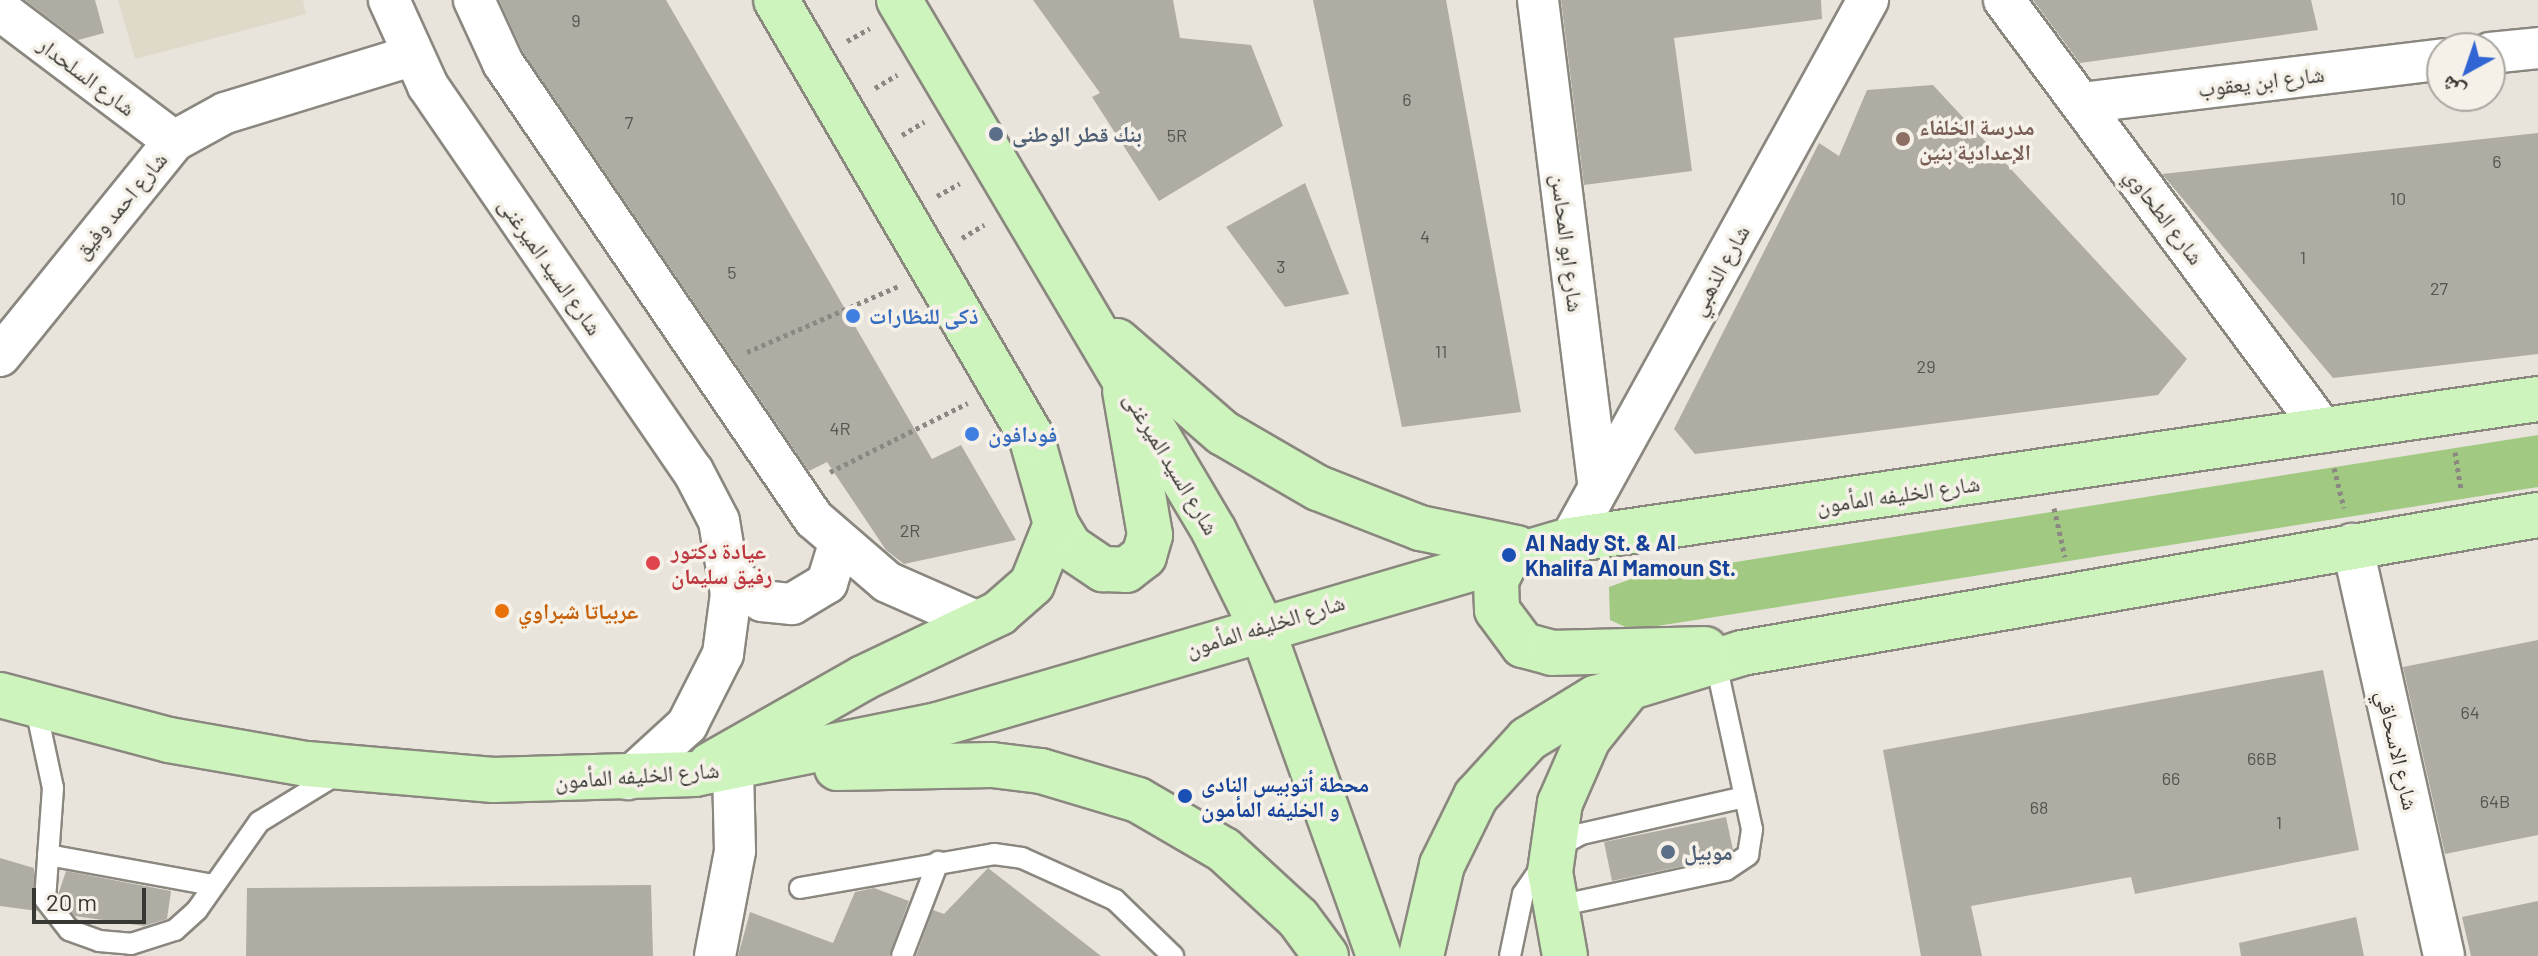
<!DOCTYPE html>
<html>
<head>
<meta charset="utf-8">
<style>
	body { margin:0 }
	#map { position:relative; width:2538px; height:956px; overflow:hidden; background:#e8e4db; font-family:Barlow,"Noto Naskh Arabic",sans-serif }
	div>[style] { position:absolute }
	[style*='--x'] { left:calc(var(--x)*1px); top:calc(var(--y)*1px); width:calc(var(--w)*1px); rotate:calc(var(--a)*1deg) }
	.built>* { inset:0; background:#dfd9c9 }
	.green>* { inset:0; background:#a1c982 }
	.building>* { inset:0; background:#afaca3 }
	.path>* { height:5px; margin-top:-2.5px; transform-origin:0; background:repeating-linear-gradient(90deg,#8b8882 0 4px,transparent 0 8px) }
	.roads { filter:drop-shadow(2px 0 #8a877f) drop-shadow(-2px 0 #8a877f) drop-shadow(0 2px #8a877f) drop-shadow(0 -2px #8a877f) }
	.lane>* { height:20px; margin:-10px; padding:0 10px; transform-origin:10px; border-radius:10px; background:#fff }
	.street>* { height:40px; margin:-20px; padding:0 20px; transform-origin:20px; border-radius:20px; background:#fff }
	.primary>* { height:44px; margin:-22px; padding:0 22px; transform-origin:22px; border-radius:22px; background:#cef4bd }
	.dots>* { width:22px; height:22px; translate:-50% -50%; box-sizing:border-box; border:4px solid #f5f1e8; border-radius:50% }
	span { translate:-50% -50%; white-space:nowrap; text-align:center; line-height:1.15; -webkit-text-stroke:7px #f5f1e8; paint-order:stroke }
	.number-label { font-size:18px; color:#56544f }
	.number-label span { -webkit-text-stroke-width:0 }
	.street-label { font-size:22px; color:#383733 }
	.education-label { font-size:22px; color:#785e54; font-weight:700 }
	.left { translate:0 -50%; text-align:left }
	.service-label { font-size:22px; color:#4e5e75; font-weight:700 }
	.shop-label { font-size:22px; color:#366cbe; font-weight:700 }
	.transit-label { font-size:22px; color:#164399; font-weight:700 }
	.health-label { font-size:22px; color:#be3a42; font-weight:700 }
	.food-label { font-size:22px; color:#c56008; font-weight:700 }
	.north { position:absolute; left:2426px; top:32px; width:80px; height:80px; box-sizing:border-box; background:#f5f1e8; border:2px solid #a9a7a0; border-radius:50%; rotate:220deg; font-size:22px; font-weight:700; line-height:32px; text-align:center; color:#383733 }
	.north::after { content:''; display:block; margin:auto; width:28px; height:36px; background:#3265d4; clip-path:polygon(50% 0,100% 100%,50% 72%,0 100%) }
	.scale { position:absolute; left:32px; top:888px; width:114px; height:36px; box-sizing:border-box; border:4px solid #383733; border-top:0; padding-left:10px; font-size:24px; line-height:28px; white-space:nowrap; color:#383733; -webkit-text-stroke:6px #f5f1e8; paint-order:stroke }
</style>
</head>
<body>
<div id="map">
	<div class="built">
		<i style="clip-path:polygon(118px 0,303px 0,306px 14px,135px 59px)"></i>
	</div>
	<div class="green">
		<i style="clip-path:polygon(2538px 435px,2538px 487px,1632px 630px,1610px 620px,1609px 587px,1634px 578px)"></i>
	</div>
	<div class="building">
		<i style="clip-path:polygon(25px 0,95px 0,104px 33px,78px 40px)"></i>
		<i style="clip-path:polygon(499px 0,666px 0,932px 459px,961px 445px,1016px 540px,904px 564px,886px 550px,827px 462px,809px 471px,523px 52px)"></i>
		<i style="clip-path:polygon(1033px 0,1173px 0,1180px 38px,1251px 45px,1283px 126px,1159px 201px,1092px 97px,1100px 93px)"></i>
		<i style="clip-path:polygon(1313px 0,1446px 0,1521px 412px,1402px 427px)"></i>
		<i style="clip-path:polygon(1561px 0,1821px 0,1822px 19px,1674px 38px,1692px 171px,1584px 185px)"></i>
		<i style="clip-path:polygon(2033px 0,2311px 0,2318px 30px,2080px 63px)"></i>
		<i style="clip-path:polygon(1933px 85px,2187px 359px,2158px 395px,1695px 454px,1674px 429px,1819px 143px,1839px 156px,1867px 90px)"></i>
		<i style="clip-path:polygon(2538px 133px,2538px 354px,2333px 378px,2162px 174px)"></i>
		<i style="clip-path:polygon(1305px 183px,1349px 294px,1285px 307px,1226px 227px)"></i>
		<i style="clip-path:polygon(2538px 640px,2538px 835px,2445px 854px,2403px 667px)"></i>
		<i style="clip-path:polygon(2323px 670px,2359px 850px,2135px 894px,2131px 877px,1971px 906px,1982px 956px,1921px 956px,1883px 750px)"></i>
		<i style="clip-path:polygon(1726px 817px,1733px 850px,1721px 858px,1612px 881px,1604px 842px)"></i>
		<i style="clip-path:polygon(0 858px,34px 868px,38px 911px,0 906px)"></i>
		<i style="clip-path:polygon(988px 868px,1101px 956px,916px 956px,933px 910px,944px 914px)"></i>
		<i style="clip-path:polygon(66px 871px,171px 891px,167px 919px,144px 926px,75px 916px,58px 895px)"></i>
		<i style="clip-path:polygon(651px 885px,653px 956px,246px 956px,247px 888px)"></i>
		<i style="clip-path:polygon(874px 888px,909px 901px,889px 956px,738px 956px,750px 912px,833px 943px,855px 892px)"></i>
		<i style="clip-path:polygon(2538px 901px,2538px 956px,2471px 956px,2462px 917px)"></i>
		<i style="clip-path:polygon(2356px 917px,2364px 956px,2241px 956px,2239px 943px)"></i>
	</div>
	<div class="path">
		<i style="--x:847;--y:41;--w:26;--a:-29"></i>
		<i style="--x:875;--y:88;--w:26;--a:-31"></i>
		<i style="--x:902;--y:135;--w:26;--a:-31"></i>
		<i style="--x:937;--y:196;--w:26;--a:-29"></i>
		<i style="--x:962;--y:238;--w:26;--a:-31"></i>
		<i style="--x:747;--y:352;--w:166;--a:-23.5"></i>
		<i style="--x:2455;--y:452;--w:38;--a:81"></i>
		<i style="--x:2334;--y:468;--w:41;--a:76"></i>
		<i style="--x:830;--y:472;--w:154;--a:-26.6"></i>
		<i style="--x:2054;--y:508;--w:50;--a:77.3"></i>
	</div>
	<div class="roads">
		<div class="lane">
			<i style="--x:35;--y:704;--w:86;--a:77.9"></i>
			<i style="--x:53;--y:788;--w:111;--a:94.1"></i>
			<i style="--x:45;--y:899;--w:39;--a:52"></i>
			<i style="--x:69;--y:930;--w:32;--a:20"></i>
			<i style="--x:99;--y:941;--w:32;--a:5"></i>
			<i style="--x:131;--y:944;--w:46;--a:-17.7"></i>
			<i style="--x:175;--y:930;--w:30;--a:-42"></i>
			<i style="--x:197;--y:910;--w:108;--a:-54.8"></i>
			<i style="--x:259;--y:822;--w:88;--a:-31.5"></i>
			<i style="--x:48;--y:855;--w:168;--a:10.3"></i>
			<i style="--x:800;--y:888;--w:197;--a:-9.9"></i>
			<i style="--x:994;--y:854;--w:28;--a:8"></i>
			<i style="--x:1022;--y:858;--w:102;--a:24.3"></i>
			<i style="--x:1115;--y:900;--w:81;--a:44"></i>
			<i style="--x:1553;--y:907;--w:177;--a:-12.1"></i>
			<i style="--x:1726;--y:870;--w:27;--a:-34"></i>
			<i style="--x:1748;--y:855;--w:26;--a:-81"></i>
			<i style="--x:1752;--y:829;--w:173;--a:-102.3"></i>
			<i style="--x:902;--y:956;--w:101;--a:-69"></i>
			<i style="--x:1510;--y:956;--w:63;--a:-78.2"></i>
			<i style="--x:1523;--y:894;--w:55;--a:-55.4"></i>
			<i style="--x:1554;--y:849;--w:31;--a:-29"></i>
			<i style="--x:1581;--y:834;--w:168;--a:-12.7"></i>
		</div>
		<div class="street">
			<i style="--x:389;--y:0;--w:94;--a:65.6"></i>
			<i style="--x:428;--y:86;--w:467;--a:55.5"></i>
			<i style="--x:693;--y:471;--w:56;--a:62.5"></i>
			<i style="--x:719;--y:521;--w:74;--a:80.7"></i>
			<i style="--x:731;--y:594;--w:61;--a:97.6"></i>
			<i style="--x:723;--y:654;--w:80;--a:116.9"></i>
			<i style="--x:687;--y:725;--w:80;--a:137.5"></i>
			<i style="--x:474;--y:0;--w:69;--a:65.3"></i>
			<i style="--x:503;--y:63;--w:552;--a:55.71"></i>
			<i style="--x:814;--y:519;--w:96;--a:40.8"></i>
			<i style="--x:887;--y:582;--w:102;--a:23.8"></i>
			<i style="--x:1538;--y:0;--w:491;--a:82.9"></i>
			<i style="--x:2004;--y:0;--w:538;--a:53.39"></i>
			<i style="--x:0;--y:10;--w:218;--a:37"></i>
			<i style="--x:2490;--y:53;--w:48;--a:-5.9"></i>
			<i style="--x:2081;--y:103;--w:364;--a:-6.9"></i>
			<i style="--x:0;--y:356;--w:277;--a:-51"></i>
			<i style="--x:174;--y:141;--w:58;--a:-28.8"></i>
			<i style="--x:225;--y:113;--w:195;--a:-17"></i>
			<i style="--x:1570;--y:540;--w:617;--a:-61.11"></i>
			<i style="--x:2352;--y:544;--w:422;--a:77.4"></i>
			<i style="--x:730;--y:575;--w:41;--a:39.1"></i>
			<i style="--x:762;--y:601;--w:30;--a:6"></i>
			<i style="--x:792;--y:604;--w:41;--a:-31"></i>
			<i style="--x:827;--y:583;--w:41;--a:-72.9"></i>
			<i style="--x:715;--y:956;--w:107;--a:-79.2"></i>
			<i style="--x:735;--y:851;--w:82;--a:-91.4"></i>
		</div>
		<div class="primary">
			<i style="--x:899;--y:0;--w:617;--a:59.32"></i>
			<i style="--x:1214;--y:531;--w:106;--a:63.7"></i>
			<i style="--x:1261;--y:626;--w:350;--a:70.3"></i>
			<i style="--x:1117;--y:341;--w:140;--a:41"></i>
			<i style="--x:1223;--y:433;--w:110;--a:30.1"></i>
			<i style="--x:1318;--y:488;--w:110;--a:21.4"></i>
			<i style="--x:1420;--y:528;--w:99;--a:11.7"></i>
			<i style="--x:1056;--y:524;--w:27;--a:59"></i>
			<i style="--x:1070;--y:547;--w:40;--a:34"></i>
			<i style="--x:1103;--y:569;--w:23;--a:2"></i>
			<i style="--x:1126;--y:570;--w:23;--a:-38"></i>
			<i style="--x:1144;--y:556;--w:22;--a:-74"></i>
			<i style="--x:1150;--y:535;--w:146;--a:-99.8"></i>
			<i style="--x:1509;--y:555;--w:29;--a:117"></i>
			<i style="--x:1496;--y:581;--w:29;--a:88"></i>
			<i style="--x:1497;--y:610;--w:44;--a:53.4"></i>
			<i style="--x:1523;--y:645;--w:30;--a:15"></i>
			<i style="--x:1552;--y:653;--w:153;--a:-1.5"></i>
			<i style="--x:0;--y:695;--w:175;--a:14.9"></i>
			<i style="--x:169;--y:740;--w:140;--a:9.9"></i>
			<i style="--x:307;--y:764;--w:187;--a:4.9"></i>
			<i style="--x:493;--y:780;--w:202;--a:-1.7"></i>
			<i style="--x:695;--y:774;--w:247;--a:-11.4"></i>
			<i style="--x:937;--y:725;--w:659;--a:-16.29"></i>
			<i style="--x:1570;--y:540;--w:978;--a:-8.29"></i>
			<i style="--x:710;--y:765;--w:176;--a:-29.6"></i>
			<i style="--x:863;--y:678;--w:151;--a:-25.5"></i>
			<i style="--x:999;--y:613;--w:44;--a:-41.3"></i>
			<i style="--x:1032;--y:584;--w:65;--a:-68.2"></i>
			<i style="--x:1056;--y:524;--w:91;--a:-105.9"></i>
			<i style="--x:1031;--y:436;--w:505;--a:-120.32"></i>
			<i style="--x:837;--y:768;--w:155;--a:-1.1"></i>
			<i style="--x:992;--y:765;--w:49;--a:7"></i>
			<i style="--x:1041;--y:771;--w:101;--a:16.6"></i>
			<i style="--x:1138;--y:800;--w:99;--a:30.2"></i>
			<i style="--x:1224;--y:850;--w:100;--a:42.6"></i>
			<i style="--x:1298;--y:918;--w:47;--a:53.6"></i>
			<i style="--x:1421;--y:956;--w:93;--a:-77"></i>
			<i style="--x:1442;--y:865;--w:77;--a:-63.8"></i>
			<i style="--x:1476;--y:796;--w:77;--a:-47.6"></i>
			<i style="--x:1528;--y:739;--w:79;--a:-31.5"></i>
			<i style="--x:1595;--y:698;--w:154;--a:-17"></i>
			<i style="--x:1742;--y:653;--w:808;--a:-9.84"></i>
			<i style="--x:1565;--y:956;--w:85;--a:-100.1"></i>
			<i style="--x:1550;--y:872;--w:70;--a:-81.8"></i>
			<i style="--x:1560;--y:803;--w:70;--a:-66.4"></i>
			<i style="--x:1588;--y:739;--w:64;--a:-51.3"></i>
		</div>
	</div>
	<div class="dots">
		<i style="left:996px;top:134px;background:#5c6f8a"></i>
		<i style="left:1903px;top:139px;background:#8d6e63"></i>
		<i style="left:853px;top:316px;background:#3f7fe0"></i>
		<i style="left:972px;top:434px;background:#3f7fe0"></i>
		<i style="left:1509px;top:555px;background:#1a4fb4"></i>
		<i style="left:653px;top:563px;background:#e0444e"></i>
		<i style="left:502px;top:611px;background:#e8710a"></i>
		<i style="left:1185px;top:796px;background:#1a4fb4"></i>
		<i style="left:1668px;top:852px;background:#5c6f8a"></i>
	</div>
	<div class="number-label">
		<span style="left:576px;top:20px">9</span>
		<span style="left:1407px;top:99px">6</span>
		<span style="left:629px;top:122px">7</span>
		<span style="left:1177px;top:135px">5R</span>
		<span style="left:2497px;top:161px">6</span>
		<span style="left:2398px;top:198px">10</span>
		<span style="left:1425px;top:236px">4</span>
		<span style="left:2303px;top:257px">1</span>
		<span style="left:1281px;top:266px">3</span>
		<span style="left:732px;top:272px">5</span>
		<span style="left:2439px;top:288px">27</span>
		<span style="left:1441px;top:351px">11</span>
		<span style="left:1926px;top:366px">29</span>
		<span style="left:840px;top:428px">4R</span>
		<span style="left:910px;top:530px">2R</span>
		<span style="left:2470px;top:712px">64</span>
		<span style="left:2262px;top:758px">66B</span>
		<span style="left:2171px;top:778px">66</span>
		<span style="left:2495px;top:801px">64B</span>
		<span style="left:2039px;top:807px">68</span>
		<span style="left:2279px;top:822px">1</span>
	</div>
	<div class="street-label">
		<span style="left:87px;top:76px;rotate:37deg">شارع السلحدار</span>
		<span style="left:2261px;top:81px;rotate:-7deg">شارع ابن يعقوب</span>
		<span style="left:120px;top:205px;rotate:-50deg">شارع احمد وفيق</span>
		<span style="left:2165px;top:216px;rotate:53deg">شارع الطحاوي</span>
		<span style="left:1568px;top:243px;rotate:83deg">شارع ابو المحاسن</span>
		<span style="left:551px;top:266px;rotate:55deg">شارع السيد الميرغنى</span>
		<span style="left:1719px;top:270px;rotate:-61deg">شارع الذهبي</span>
		<span style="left:1172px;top:463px;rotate:59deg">شارع السيد الميرغنى</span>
		<span style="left:1898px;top:494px;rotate:-8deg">شارع الخليفه المأمون</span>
		<span style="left:1265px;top:625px;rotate:-17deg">شارع الخليفه المأمون</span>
		<span style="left:2398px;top:750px;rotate:77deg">شارع الاسحاقي</span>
		<span style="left:637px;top:775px;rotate:-4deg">شارع الخليفه المأمون</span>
	</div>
	<div class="education-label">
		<span class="left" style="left:1919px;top:139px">مدرسة الخلفاء<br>الإعدادية بنين</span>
	</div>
	<div class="service-label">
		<span class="left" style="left:1012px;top:134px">بنك قطر الوطنى</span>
		<span class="left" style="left:1684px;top:852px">موبيل</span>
	</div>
	<div class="shop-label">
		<span class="left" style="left:869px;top:316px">ذكى للنظارات</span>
		<span class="left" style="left:988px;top:434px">فودافون</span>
	</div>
	<div class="transit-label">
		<span class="left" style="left:1525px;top:555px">Al Nady St. &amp; Al<br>Khalifa Al Mamoun St.</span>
		<span class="left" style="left:1201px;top:796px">محطة أتوبيس النادى<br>و الخليفه المأمون</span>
	</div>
	<div class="health-label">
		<span class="left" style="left:671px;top:563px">عيادة دكتور<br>رفيق سليمان</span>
	</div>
	<div class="food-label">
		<span class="left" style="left:518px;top:611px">عربياتا شبراوي</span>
	</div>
	<div class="north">ش</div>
	<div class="scale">20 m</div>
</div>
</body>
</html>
